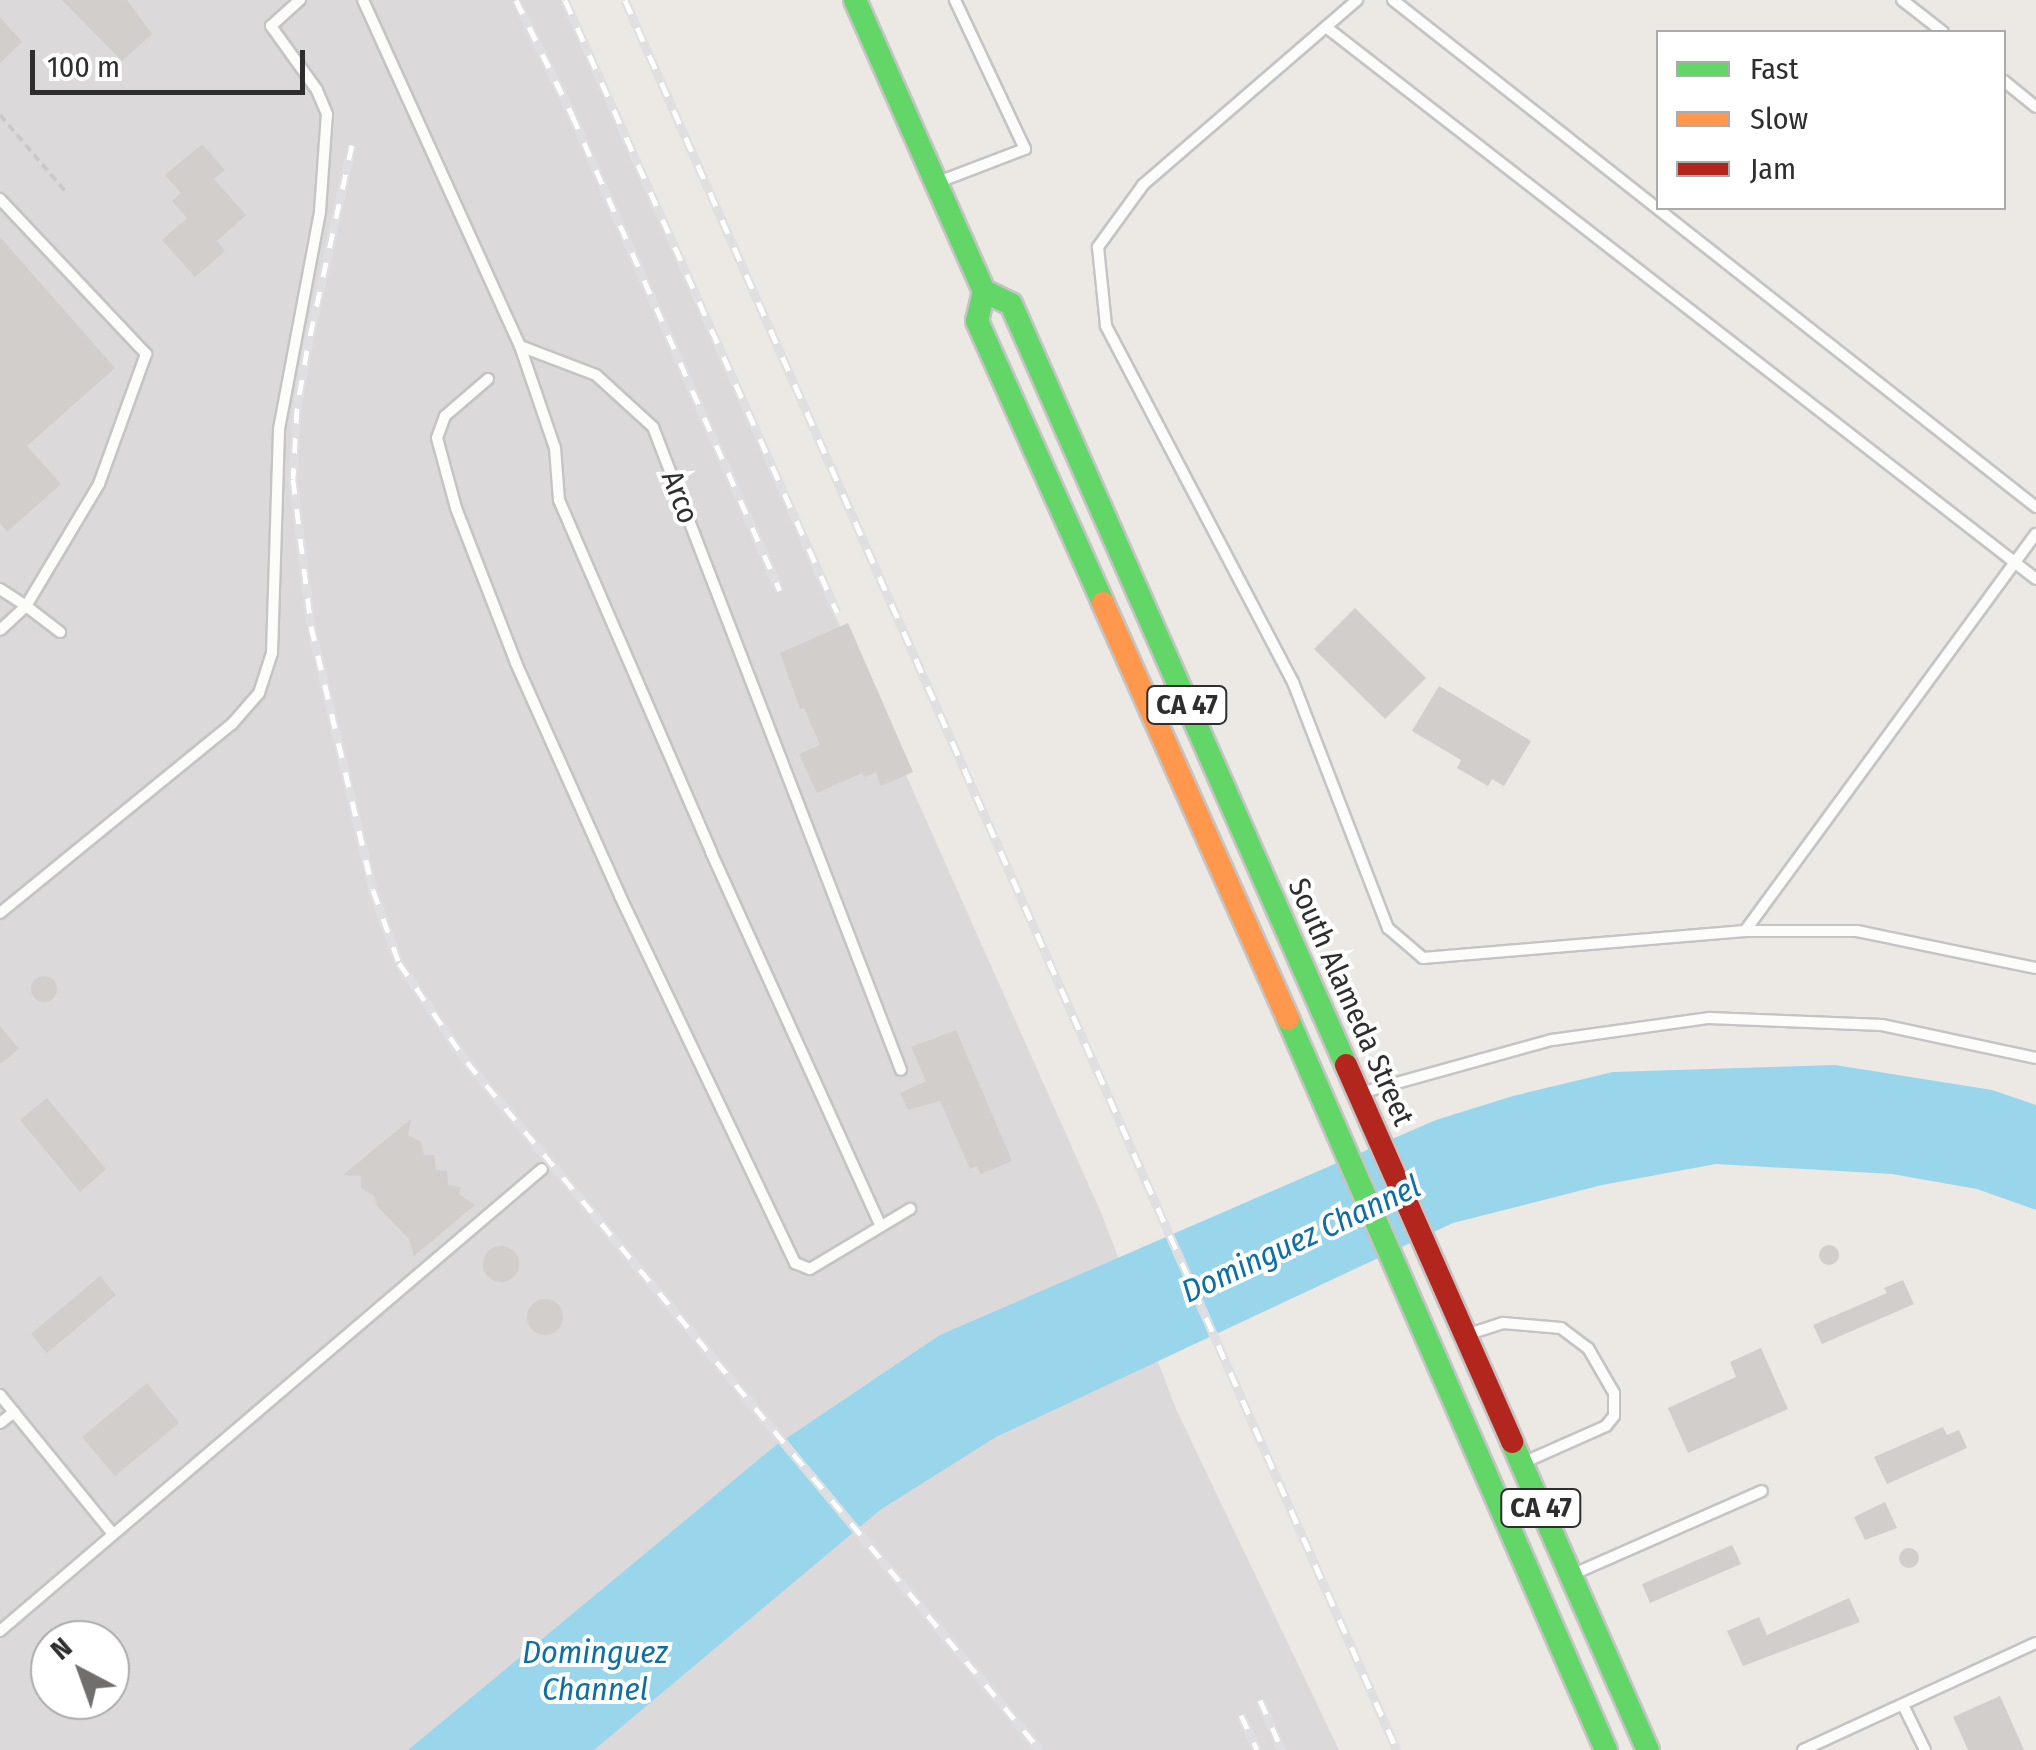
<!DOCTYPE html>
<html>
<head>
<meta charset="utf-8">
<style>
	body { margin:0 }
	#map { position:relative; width:2036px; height:1750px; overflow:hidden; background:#ece8e4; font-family:"Fira Sans Condensed",sans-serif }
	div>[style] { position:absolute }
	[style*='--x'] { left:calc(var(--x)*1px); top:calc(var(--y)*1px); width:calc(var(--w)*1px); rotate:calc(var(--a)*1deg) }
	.industrial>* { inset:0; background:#dcd9db }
	.water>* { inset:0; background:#99d6ec }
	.building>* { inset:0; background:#d1cecb }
	.round { border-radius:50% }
	.path>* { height:4px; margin-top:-2px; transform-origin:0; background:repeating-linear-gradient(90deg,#c9c9c8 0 8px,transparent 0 13px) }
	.roads { filter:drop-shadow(2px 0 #c5c4c5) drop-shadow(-2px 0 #c5c4c5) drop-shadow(0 2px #c5c4c5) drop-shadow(0 -2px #c5c4c5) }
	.lane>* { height:10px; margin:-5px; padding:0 5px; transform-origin:5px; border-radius:5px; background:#fcfcfb }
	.fast>* { height:22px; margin:-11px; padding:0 11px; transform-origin:11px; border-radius:11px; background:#63d668 }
	.slow>* { height:22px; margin:-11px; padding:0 11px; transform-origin:11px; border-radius:11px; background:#ff974d }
	.jam>* { height:22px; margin:-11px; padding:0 11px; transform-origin:11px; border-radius:11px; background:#b3261e }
	.rail>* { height:9px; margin-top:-4.5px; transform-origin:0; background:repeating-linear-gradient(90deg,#fff 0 15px,#dfdfe1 0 30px); box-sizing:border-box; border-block:2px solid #dfdfe1 }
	span { translate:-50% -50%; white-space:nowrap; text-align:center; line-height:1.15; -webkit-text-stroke:8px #fff; paint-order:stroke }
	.shield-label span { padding:2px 8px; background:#fff; border:2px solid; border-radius:8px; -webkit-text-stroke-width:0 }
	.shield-label { font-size:28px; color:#2e2e2e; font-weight:700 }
	.street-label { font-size:30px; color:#2e2e2e }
	.water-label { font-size:32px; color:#0d6fa3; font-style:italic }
	.legend { position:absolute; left:1656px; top:30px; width:350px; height:180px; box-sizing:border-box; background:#fff; border:2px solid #ababab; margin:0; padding:12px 18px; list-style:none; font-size:30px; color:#2e2e2e }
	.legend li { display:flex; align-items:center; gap:20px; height:50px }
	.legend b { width:50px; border:2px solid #ababab }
	.north { position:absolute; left:30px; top:1620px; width:100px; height:100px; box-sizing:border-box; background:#fff; border:2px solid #ababab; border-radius:50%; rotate:319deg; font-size:28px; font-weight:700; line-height:40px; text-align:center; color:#2e2e2e }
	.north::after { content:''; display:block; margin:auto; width:35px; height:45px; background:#706f6e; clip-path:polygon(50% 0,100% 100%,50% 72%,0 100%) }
	.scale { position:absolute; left:30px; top:50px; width:275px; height:45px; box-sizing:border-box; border:5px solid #2e2e2e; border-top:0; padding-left:12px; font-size:30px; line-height:35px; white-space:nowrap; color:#2e2e2e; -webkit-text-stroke:8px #fff; paint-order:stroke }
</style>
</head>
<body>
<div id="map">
	<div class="industrial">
		<i style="clip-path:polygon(evenodd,0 0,561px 0,1102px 1215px,1176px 1409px,1339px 1750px,0 1750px,0 0,50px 1640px,110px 1640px,110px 1700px,50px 1700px,50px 1640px)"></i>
	</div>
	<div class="water">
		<i style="clip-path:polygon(1835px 1065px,1992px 1090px,2036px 1105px,2036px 1210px,1977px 1189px,1892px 1174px,1716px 1164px,1602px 1185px,1453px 1223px,996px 1437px,880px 1510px,594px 1750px,408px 1750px,775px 1446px,940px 1335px,1436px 1120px,1513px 1096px,1613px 1072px)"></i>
	</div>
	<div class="building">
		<i style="clip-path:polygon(62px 0,127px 0,152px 34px,122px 61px)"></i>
		<i style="clip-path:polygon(0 17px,22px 42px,0 63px)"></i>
		<i style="clip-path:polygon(202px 144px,225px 170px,214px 179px,246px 215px,217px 241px,225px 251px,195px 277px,162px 240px,187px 218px,172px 201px,181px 193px,165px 175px)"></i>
		<i style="clip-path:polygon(0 237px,115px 368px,27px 446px,61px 484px,7px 532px,0 523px)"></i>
		<i style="clip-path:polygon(1355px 608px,1426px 678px,1385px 719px,1314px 649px)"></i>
		<i style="clip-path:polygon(848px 623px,913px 772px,881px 786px,876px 772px,864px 777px,862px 773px,817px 793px,799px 754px,820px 745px,804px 708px,800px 709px,780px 653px)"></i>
		<i style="clip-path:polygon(1439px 686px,1531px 741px,1504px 786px,1492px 779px,1488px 786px,1457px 768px,1461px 760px,1412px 731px)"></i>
		<i class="round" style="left:31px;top:976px;width:26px;height:26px"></i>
		<i style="clip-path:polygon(0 1026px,19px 1049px,0 1064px)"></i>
		<i style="clip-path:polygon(956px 1030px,1012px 1161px,981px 1174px,977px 1166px,970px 1169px,940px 1101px,908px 1110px,900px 1093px,926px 1081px,911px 1047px)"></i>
		<i style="clip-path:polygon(47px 1098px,106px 1169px,80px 1192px,20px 1120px)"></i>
		<i style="clip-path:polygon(411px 1119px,408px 1135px,421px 1142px,424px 1155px,434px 1155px,436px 1170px,447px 1171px,448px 1185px,461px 1187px,459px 1194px,475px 1205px,414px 1256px,409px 1239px,377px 1206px,374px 1196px,361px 1188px,361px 1176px,343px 1175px)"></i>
		<i class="round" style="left:1819px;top:1245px;width:20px;height:20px"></i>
		<i class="round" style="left:483px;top:1246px;width:36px;height:36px"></i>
		<i style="clip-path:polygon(100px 1276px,116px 1295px,47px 1353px,31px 1334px)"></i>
		<i style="clip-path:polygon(1903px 1280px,1914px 1304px,1822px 1344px,1813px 1325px,1887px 1293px,1884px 1288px)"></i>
		<i class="round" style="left:527px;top:1299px;width:36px;height:36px"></i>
		<i style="clip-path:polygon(1761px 1348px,1788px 1409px,1688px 1453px,1668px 1408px,1736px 1377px,1730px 1362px)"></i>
		<i style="clip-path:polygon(147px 1383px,179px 1423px,115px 1476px,82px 1437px)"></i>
		<i style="clip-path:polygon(1943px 1427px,1947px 1435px,1959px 1430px,1967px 1448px,1887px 1484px,1874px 1457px)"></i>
		<i style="clip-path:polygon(1885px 1502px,1897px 1528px,1865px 1540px,1854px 1517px)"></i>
		<i style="clip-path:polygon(1732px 1545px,1741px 1564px,1650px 1603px,1642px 1584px)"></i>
		<i class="round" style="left:1899px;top:1548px;width:20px;height:20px"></i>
		<i style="clip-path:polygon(1849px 1598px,1860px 1622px,1743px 1666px,1727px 1631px,1759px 1617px,1767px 1635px)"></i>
		<i style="clip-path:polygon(2000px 1696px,2024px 1750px,1968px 1750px,1953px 1717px)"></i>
	</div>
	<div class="path">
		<i style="--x:0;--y:115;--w:101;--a:49.4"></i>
	</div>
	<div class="roads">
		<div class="lane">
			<i style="--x:363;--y:0;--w:380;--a:65.6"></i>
			<i style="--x:520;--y:346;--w:81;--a:20.9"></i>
			<i style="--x:596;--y:375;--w:77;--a:42.4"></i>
			<i style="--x:653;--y:427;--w:689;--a:68.91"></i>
			<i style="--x:1357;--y:0;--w:283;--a:139.2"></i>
			<i style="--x:1143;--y:185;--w:77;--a:126"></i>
			<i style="--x:1098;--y:247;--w:79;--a:84.2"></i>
			<i style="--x:1106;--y:326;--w:402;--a:62.3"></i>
			<i style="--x:1293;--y:682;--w:264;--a:68.9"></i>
			<i style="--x:1388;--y:928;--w:46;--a:40.6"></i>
			<i style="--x:1423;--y:958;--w:323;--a:-4.8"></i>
			<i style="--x:1745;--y:931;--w:112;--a:0"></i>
			<i style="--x:1857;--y:931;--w:183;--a:11.7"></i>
			<i style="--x:1393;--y:0;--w:819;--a:38.26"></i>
			<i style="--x:1902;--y:0;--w:52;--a:38"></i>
			<i style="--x:1326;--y:27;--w:899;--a:37.86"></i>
			<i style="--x:2004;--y:81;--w:41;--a:39.1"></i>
			<i style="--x:941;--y:181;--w:90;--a:-20.9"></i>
			<i style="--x:1025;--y:149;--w:165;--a:-115.2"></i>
			<i style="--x:0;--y:199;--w:213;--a:46.7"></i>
			<i style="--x:146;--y:354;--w:138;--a:109.9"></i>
			<i style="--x:99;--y:484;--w:142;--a:120.9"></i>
			<i style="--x:26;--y:606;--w:43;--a:37.4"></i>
			<i style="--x:520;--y:346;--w:108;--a:71.1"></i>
			<i style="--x:555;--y:448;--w:52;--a:85.6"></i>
			<i style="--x:559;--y:500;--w:383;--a:66.6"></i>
			<i style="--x:711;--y:852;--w:411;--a:65.6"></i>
			<i style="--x:488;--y:379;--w:57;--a:139.3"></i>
			<i style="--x:445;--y:416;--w:23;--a:110"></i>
			<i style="--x:437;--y:438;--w:73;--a:74.8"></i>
			<i style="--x:456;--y:508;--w:166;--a:68.8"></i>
			<i style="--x:516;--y:663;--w:255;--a:65.9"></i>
			<i style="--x:620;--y:896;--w:407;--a:64.5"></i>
			<i style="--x:795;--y:1263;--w:16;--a:22"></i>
			<i style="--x:810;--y:1269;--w:117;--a:-31"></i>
			<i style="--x:0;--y:589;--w:31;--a:33"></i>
			<i style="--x:26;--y:606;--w:35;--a:137"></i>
			<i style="--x:0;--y:913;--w:299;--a:-39.2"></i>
			<i style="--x:232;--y:724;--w:41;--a:-48.9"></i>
			<i style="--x:259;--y:693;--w:42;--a:-72"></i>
			<i style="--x:272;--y:653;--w:224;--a:-88.2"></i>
			<i style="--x:279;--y:429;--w:222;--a:-79.3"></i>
			<i style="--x:320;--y:211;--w:97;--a:-85.9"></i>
			<i style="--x:327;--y:114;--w:26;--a:-113"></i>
			<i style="--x:317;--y:90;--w:79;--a:-125.7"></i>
			<i style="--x:271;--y:26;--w:39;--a:-42"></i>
			<i style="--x:1745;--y:931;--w:492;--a:-53.8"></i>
			<i style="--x:1364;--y:1092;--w:195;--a:-15.5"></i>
			<i style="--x:1552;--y:1040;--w:159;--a:-8"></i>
			<i style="--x:1709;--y:1018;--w:173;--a:2.3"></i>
			<i style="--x:1882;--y:1025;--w:157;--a:12.1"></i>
			<i style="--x:1469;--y:1334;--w:36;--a:-18"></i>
			<i style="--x:1503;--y:1323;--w:58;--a:4.9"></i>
			<i style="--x:1561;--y:1328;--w:34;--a:37"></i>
			<i style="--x:1588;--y:1348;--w:52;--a:60"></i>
			<i style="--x:1614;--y:1393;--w:23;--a:90"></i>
			<i style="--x:1614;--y:1416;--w:13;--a:129"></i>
			<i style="--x:1606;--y:1426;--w:86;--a:156.1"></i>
			<i style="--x:0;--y:1395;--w:179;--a:50.9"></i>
			<i style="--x:0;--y:1423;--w:18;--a:-38"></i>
			<i style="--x:1576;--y:1573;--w:203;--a:-23.8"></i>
			<i style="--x:0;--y:1631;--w:712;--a:-40.44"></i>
			<i style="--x:1903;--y:1705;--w:50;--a:63.9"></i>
			<i style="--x:1803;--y:1750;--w:256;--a:-24.7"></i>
		</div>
		<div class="fast">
			<i style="--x:855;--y:0;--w:318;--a:66.1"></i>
			<i style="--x:984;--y:291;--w:31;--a:103"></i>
			<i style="--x:977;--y:321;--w:309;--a:65.9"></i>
			<i style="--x:984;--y:291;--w:30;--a:26"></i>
			<i style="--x:1011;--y:304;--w:831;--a:66.24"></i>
			<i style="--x:1288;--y:1019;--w:797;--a:66.49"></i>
			<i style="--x:1512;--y:1442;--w:337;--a:66.2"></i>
		</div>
		<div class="slow">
			<i style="--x:1103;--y:603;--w:455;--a:66"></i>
		</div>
		<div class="jam">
			<i style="--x:1346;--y:1065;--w:412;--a:66.2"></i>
		</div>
	</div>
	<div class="rail">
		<i style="--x:516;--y:0;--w:128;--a:64"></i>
		<i style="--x:572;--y:115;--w:519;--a:66.4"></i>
		<i style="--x:565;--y:0;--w:670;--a:66.04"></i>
		<i style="--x:625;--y:0;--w:1913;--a:66.2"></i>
		<i style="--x:352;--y:145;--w:210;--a:102.4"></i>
		<i style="--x:307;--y:350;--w:59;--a:99.8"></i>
		<i style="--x:297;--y:408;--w:71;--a:93.2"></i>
		<i style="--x:293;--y:479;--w:148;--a:83"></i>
		<i style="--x:311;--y:626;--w:271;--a:76.8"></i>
		<i style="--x:373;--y:890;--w:77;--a:70.4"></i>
		<i style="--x:399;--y:963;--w:120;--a:55.5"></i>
		<i style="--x:467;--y:1062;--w:895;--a:50.21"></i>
		<i style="--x:1260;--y:1700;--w:55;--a:66.3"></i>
		<i style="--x:1241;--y:1715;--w:38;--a:65"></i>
	</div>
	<div class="shield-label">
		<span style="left:1187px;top:705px">CA 47</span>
		<span style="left:1541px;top:1508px">CA 47</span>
	</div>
	<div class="street-label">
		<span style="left:680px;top:497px;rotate:69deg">Arco</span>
		<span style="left:1351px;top:1002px;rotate:66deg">South Alameda Street</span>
	</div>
	<div class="water-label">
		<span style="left:1301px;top:1239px;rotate:-25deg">Dominguez Channel</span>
		<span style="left:595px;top:1671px">Dominguez<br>Channel</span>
	</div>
	<ul class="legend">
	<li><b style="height:12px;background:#63d668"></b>Fast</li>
	<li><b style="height:12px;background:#ff974d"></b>Slow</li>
	<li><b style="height:12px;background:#b3261e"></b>Jam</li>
	</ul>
	<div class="north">N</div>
	<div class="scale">100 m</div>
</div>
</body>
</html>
